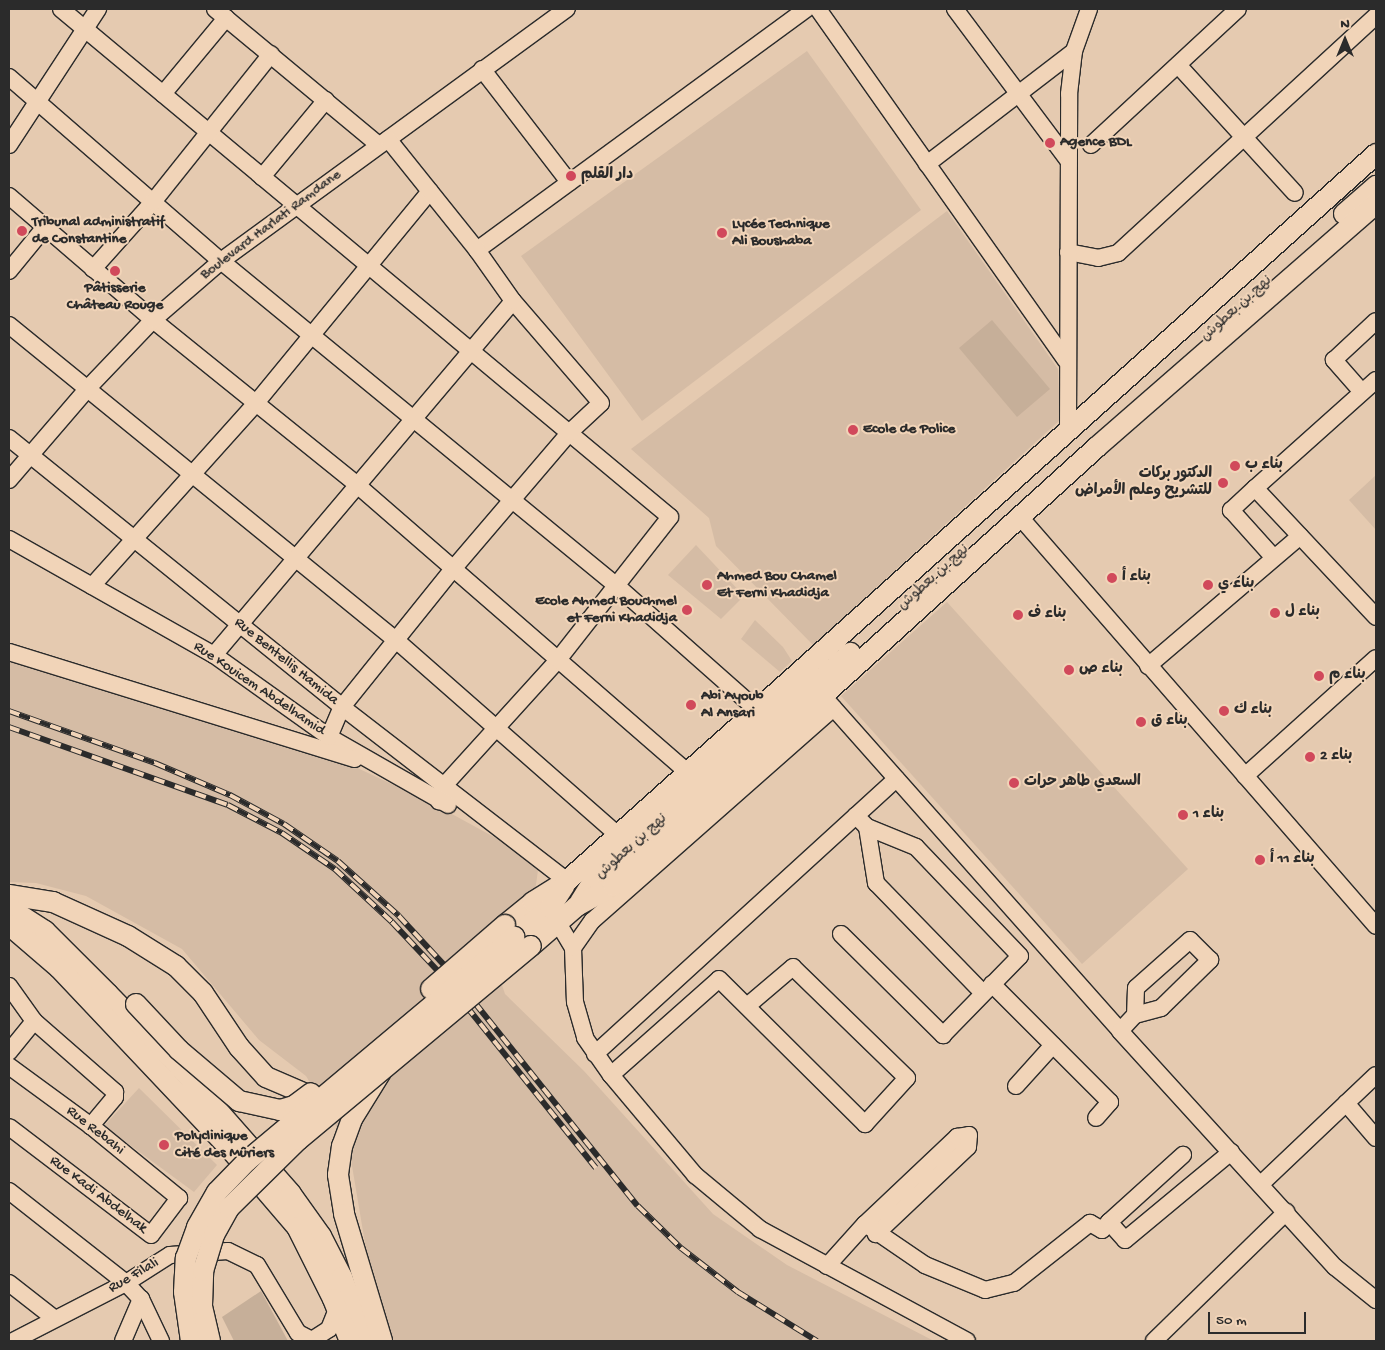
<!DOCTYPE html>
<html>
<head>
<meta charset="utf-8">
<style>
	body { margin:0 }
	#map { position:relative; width:1385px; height:1350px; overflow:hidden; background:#e5cab0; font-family:"Gochi Hand","Playpen Sans Arabic",sans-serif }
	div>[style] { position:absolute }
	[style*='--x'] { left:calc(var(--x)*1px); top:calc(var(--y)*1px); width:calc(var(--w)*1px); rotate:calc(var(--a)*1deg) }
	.built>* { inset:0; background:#d5bca5 }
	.green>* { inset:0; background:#c6af99 }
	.roads { filter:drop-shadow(1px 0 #2b2b2b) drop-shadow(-1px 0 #2b2b2b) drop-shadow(0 1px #2b2b2b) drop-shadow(0 -1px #2b2b2b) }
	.minor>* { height:16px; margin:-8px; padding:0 8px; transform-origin:8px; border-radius:8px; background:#f1d4b8 }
	.major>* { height:20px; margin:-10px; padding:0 10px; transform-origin:10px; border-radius:10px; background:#f1d4b8 }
	.rail>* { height:5.5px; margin-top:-2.75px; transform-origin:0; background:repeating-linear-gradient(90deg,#f1d4b8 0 11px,#2b2b2b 0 22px); box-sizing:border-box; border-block:1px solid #2b2b2b }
	.bridges { filter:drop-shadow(1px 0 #2b2b2b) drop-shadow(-1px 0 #2b2b2b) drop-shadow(0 1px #2b2b2b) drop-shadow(0 -1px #2b2b2b) }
	.major-bridge>* { height:20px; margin:-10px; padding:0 10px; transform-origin:10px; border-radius:10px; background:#f1d4b8 }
	.dots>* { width:14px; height:14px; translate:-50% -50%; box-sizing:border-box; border:2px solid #f1d4b8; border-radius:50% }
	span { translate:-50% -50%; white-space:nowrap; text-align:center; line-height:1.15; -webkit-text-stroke:4px #f1d4b8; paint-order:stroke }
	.poi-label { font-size:15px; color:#2b2b2b; font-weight:700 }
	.left { translate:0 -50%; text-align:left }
	.right { translate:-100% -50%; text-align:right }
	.street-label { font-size:15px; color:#2b2b2b }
	.frame { position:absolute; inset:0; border:10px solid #2b2b2b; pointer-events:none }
	.north { position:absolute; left:1320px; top:15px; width:50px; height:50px; -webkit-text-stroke:4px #f1d4b8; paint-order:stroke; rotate:0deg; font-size:14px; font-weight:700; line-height:20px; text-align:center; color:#2b2b2b }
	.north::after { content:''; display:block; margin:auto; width:18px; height:22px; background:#2b2b2b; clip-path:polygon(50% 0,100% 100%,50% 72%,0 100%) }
	.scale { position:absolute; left:1208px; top:1312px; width:98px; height:22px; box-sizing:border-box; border:2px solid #2b2b2b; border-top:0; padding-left:6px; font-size:15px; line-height:18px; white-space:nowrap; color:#2b2b2b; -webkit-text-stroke:4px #f1d4b8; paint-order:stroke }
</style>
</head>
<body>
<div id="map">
	<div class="built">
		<i style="clip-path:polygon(807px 51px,921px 210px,642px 421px,521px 256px)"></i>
		<i style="clip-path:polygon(947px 211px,1058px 369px,1060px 420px,813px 645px,716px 546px,709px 518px,631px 449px)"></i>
		<i style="clip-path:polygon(1376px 475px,1376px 530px,1349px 500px)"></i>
		<i style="clip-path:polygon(696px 545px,744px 596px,721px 619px,668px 575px)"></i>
		<i style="clip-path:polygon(947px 602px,1188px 869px,1082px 964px,841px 696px)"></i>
		<i style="clip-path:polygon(755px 620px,783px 647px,792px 661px,780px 672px,741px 639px)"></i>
		<i style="clip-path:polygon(12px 658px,351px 765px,430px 802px,525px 854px,538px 870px,535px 892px,495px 964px,505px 994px,584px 1071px,713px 1214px,787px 1265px,934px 1341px,391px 1341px,367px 1255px,349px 1148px,306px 1076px,259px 1040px,182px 949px,86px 896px,36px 883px,9px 882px,9px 667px)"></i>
		<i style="clip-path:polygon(139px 1088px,217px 1165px,194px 1192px,104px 1126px)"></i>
	</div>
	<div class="green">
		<i style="clip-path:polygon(992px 320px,1050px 389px,1017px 417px,959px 348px)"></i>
		<i style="clip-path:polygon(261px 1291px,288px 1341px,234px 1341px,222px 1317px)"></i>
	</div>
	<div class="roads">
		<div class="minor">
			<i style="--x:61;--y:9;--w:793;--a:39.83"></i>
			<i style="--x:670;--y:517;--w:182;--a:128.1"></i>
			<i style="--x:558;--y:660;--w:171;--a:132.2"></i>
			<i style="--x:443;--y:787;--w:15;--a:106"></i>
			<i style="--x:215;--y:9;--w:213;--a:39.7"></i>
			<i style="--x:818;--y:9;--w:430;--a:54.8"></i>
			<i style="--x:955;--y:9;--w:189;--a:53.2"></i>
			<i style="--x:1178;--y:65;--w:173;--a:47.6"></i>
			<i style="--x:482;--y:69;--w:143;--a:52.4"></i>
			<i style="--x:9;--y:77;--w:281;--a:41"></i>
			<i style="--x:221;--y:261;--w:512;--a:39.38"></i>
			<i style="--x:617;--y:586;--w:187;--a:41.5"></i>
			<i style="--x:163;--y:94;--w:99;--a:-50.3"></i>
			<i style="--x:9;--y:145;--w:163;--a:-56.8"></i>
			<i style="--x:1091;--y:145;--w:200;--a:-42.8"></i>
			<i style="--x:927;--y:164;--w:185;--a:-37.5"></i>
			<i style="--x:262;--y:177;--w:100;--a:-50.3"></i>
			<i style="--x:9;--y:196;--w:190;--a:40.7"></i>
			<i style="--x:153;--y:320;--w:261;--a:38.9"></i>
			<i style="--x:356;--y:484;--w:439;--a:41"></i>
			<i style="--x:477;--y:250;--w:408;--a:-36.2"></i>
			<i style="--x:1068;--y:252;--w:31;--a:11"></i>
			<i style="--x:1098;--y:258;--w:21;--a:-14"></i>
			<i style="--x:1118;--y:253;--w:350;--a:-42.6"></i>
			<i style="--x:93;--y:269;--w:90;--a:-48.2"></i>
			<i style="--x:153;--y:202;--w:189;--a:-51.4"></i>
			<i style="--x:9;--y:271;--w:57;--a:-50.7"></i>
			<i style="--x:9;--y:325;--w:500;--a:39.16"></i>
			<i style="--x:397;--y:641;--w:294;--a:41.3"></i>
			<i style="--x:1376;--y:380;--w:162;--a:138.2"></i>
			<i style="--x:1255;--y:488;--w:177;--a:46.8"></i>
			<i style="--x:1362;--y:392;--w:43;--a:-131.2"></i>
			<i style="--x:1334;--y:360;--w:57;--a:-42.9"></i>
			<i style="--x:1068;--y:431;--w:337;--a:-89.8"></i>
			<i style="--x:1069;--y:94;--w:43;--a:-83.4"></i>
			<i style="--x:1074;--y:51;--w:45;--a:-70.3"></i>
			<i style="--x:9;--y:438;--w:428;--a:38.9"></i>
			<i style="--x:342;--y:707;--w:284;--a:37.7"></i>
			<i style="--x:9;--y:480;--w:121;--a:-49.3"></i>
			<i style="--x:88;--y:388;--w:94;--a:-46.3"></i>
			<i style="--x:153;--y:320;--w:90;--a:-40.9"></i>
			<i style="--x:221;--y:261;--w:428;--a:-36.1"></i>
			<i style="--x:1255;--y:488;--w:33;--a:137"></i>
			<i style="--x:1231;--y:510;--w:64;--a:48.1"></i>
			<i style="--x:1020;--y:517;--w:542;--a:48.96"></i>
			<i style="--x:9;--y:539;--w:236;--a:29.5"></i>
			<i style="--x:214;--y:655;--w:141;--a:35.5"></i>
			<i style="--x:329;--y:737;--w:137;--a:29.7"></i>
			<i style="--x:92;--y:586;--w:246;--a:-48.1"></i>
			<i style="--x:256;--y:403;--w:274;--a:-50.6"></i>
			<i style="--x:9;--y:652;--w:362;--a:17.2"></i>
			<i style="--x:214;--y:655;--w:463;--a:-49.8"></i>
			<i style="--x:1148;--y:666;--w:200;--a:-40.5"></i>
			<i style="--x:823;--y:696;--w:448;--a:48.4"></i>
			<i style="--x:1120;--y:1031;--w:319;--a:47.7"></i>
			<i style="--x:1335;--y:1267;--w:53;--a:38.8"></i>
			<i style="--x:329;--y:737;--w:33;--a:-67"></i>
			<i style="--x:342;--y:707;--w:177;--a:-51.2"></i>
			<i style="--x:453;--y:569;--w:180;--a:-49.5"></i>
			<i style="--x:570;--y:432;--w:42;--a:-43.1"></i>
			<i style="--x:601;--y:403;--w:135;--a:-130.8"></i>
			<i style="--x:513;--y:301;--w:62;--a:-125.2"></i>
			<i style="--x:477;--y:250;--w:142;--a:-128.7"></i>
			<i style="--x:1245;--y:776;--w:176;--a:-42"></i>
			<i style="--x:867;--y:827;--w:57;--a:80.9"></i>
			<i style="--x:876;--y:883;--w:153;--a:45.8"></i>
			<i style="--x:558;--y:923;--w:29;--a:59"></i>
			<i style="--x:573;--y:948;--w:54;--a:87.9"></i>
			<i style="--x:575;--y:1002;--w:37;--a:74"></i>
			<i style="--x:585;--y:1038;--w:45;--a:54.9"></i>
			<i style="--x:611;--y:1075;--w:131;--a:50"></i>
			<i style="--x:695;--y:1175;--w:85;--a:39.7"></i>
			<i style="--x:760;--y:1229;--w:235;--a:28.4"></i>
			<i style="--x:841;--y:934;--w:144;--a:44.7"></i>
			<i style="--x:943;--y:1035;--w:110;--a:-45.7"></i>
			<i style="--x:1020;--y:956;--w:151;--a:-133.7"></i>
			<i style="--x:916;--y:847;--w:53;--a:-157.8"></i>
			<i style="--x:867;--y:827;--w:16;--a:-135"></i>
			<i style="--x:573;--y:948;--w:33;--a:-55"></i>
			<i style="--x:592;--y:921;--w:322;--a:-41.4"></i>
			<i style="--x:992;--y:984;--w:167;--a:45"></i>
			<i style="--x:1110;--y:1102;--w:21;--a:131"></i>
			<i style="--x:9;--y:986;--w:43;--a:54.5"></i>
			<i style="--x:34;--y:1021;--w:108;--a:41.2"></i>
			<i style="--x:115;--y:1092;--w:5;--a:90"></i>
			<i style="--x:115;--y:1097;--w:38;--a:130"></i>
			<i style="--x:1120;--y:1031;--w:22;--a:-47"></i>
			<i style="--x:1135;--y:1015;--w:27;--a:-15"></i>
			<i style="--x:1161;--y:1008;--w:69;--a:-44.4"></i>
			<i style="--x:1210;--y:960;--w:28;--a:-135"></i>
			<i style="--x:1190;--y:940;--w:72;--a:138.4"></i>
			<i style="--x:1136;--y:988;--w:27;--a:92"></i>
			<i style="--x:9;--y:1052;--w:40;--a:-51"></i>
			<i style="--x:595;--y:1054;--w:408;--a:-42.4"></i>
			<i style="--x:9;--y:1066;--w:102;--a:36.2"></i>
			<i style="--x:91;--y:1126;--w:114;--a:39.3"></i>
			<i style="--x:179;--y:1198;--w:46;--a:127.1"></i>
			<i style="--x:151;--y:1235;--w:178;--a:-142.7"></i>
			<i style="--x:611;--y:1075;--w:144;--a:-41.6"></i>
			<i style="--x:719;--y:979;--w:206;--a:44.8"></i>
			<i style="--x:865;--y:1124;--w:62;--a:-47.6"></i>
			<i style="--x:907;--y:1078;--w:159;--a:-135.8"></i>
			<i style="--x:793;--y:967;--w:60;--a:139.7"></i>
			<i style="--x:1016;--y:1086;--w:55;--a:-47.9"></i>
			<i style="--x:1346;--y:1103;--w:46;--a:49.4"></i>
			<i style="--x:1261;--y:1184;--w:158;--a:-43.5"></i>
			<i style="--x:9;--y:1191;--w:149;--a:38.2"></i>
			<i style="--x:126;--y:1283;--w:22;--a:47"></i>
			<i style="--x:141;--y:1299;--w:47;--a:64.5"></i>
			<i style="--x:1109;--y:1222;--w:100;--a:-42.2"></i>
			<i style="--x:865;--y:1224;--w:127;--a:-43.4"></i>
			<i style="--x:957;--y:1137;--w:12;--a:-9"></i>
			<i style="--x:969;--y:1135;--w:12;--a:95"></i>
			<i style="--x:968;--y:1147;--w:127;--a:136.6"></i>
			<i style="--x:827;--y:1266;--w:57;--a:-47.9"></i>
			<i style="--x:865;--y:1224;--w:73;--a:34.3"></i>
			<i style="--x:925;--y:1265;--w:65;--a:22.6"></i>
			<i style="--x:985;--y:1290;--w:30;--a:-14"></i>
			<i style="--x:1014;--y:1283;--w:97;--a:-38.3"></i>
			<i style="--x:1090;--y:1223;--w:14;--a:30"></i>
			<i style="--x:1102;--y:1230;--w:11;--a:-49"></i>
			<i style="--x:1109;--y:1222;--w:24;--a:48"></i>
			<i style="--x:1125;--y:1240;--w:138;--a:-39.7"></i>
			<i style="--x:9;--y:1283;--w:58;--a:38"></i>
			<i style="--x:312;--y:1340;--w:20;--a:-33"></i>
			<i style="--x:329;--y:1329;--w:22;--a:-68"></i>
			<i style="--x:13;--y:1341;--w:127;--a:-27.2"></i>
			<i style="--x:126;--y:1283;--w:52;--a:-32.5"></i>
			<i style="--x:170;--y:1255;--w:58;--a:-3.9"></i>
			<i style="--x:228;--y:1251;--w:32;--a:26"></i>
			<i style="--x:257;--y:1265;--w:79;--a:58.9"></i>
			<i style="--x:298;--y:1333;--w:18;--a:27"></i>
			<i style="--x:123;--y:1341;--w:46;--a:-66.8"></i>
			<i style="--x:1154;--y:1341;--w:185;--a:-44.3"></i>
		</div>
		<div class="major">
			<i style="--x:1344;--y:214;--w:43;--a:-41.2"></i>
			<i style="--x:9;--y:895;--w:45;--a:9"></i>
			<i style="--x:53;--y:902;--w:82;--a:24.4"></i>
			<i style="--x:128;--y:936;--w:57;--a:32"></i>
			<i style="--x:176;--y:966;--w:38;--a:45"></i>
			<i style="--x:203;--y:993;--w:65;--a:56.3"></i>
			<i style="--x:239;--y:1047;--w:40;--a:48"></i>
			<i style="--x:266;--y:1077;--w:46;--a:23.2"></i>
			<i style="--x:580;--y:902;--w:22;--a:-58"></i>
			<i style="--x:592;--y:883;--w:346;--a:-41.7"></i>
			<i style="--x:9;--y:908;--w:43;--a:32.6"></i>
			<i style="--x:45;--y:931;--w:89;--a:45"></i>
			<i style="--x:108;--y:994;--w:109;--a:45.7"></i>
			<i style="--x:184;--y:1072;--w:162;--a:48.7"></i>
			<i style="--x:291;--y:1194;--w:52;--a:54.5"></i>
			<i style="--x:321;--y:1236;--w:46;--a:62.9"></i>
			<i style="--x:342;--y:1277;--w:68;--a:69.4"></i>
			<i style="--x:9;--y:925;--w:66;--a:40.7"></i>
			<i style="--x:59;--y:968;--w:250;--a:46.6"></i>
			<i style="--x:231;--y:1150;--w:101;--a:49.4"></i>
			<i style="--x:297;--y:1227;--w:80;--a:63.4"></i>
			<i style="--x:333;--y:1299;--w:45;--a:68"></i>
			<i style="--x:505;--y:925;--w:36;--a:-39"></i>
			<i style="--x:533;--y:902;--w:40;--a:-32"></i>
			<i style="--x:567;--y:881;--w:1088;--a:-41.94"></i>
			<i style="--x:514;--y:937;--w:46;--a:-38.9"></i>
			<i style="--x:550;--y:908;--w:27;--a:-57"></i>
			<i style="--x:531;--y:946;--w:61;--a:-41"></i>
			<i style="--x:577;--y:906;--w:41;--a:-29.1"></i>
			<i style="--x:613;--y:886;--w:653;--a:-42.21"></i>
			<i style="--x:1097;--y:447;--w:370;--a:-41.1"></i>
			<i style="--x:381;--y:1072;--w:55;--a:121.7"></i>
			<i style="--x:352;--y:1119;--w:29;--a:110"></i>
			<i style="--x:342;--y:1146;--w:29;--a:98"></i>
			<i style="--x:338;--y:1175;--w:39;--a:81"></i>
			<i style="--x:344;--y:1214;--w:133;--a:73.3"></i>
		</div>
	</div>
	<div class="rail">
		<i style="--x:9;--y:711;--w:155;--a:19.6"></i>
		<i style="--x:155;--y:763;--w:82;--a:23.1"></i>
		<i style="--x:230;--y:795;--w:61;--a:28.2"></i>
		<i style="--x:284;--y:824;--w:65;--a:34.4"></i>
		<i style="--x:338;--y:861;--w:82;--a:42"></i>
		<i style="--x:399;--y:916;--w:71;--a:47.3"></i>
		<i style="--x:447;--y:968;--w:305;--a:51.3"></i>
		<i style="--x:638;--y:1206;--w:60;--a:44.3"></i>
		<i style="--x:681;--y:1248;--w:72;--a:37.7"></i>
		<i style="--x:738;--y:1292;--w:93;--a:31.8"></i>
		<i style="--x:9;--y:727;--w:232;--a:19.6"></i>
		<i style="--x:228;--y:805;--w:61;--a:27.4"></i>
		<i style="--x:282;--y:833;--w:64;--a:34.2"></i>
		<i style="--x:335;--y:869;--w:78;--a:42.9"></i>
		<i style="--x:392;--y:922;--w:69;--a:46.8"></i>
		<i style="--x:439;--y:972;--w:251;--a:51.3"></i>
	</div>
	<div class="bridges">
		<div class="major-bridge">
			<i style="--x:431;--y:989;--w:98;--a:-40.9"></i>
			<i style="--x:136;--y:1004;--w:63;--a:46.9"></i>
			<i style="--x:179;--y:1050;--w:79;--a:40.4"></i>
			<i style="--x:239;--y:1101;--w:42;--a:12.4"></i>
			<i style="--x:280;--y:1110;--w:15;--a:-16"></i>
			<i style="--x:294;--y:1106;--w:21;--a:-37"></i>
			<i style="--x:191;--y:1341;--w:49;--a:-98.1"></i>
			<i style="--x:184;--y:1292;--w:34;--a:-87"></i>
			<i style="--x:186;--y:1258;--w:33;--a:-70"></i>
			<i style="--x:197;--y:1227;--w:40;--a:-60.3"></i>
			<i style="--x:217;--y:1192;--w:43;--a:-45.9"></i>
			<i style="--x:247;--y:1161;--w:349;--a:-40"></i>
			<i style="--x:210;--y:1341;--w:36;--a:-103"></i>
			<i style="--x:202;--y:1306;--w:35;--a:-88"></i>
			<i style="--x:203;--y:1271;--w:38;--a:-73"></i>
			<i style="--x:214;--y:1235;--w:31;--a:-61"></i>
			<i style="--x:229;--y:1208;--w:97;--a:-44.6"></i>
			<i style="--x:298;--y:1140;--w:303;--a:-39.8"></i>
		</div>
	</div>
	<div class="dots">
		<i style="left:1050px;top:143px;background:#d1495b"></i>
		<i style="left:571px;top:176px;background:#d1495b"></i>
		<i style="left:22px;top:231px;background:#d1495b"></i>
		<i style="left:722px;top:233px;background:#d1495b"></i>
		<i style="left:115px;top:271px;background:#d1495b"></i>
		<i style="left:853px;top:430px;background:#d1495b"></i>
		<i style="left:1235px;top:466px;background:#d1495b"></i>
		<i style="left:1223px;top:483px;background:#d1495b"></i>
		<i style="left:1112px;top:578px;background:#d1495b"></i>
		<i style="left:707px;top:585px;background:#d1495b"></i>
		<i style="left:1208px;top:585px;background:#d1495b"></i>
		<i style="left:687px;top:610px;background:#d1495b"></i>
		<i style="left:1275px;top:613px;background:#d1495b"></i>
		<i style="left:1018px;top:615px;background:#d1495b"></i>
		<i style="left:1069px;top:670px;background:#d1495b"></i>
		<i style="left:1319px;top:676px;background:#d1495b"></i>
		<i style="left:691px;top:705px;background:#d1495b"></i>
		<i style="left:1224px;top:711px;background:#d1495b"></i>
		<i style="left:1141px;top:722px;background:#d1495b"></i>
		<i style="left:1310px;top:757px;background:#d1495b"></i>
		<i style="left:1014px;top:783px;background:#d1495b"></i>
		<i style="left:1183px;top:815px;background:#d1495b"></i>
		<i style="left:1260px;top:860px;background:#d1495b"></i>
		<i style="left:164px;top:1145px;background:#d1495b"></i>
	</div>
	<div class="poi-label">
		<span class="left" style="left:1060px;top:143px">Agence BDL</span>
		<span class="left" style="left:581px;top:176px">دار القلم</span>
		<span class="left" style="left:32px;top:231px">Tribunal administratif<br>de Constantine</span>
		<span class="left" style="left:732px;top:233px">Lycée Technique<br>Ali Boushaba</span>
		<span style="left:115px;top:297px">Pâtisserie<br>Château Rouge</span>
		<span class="left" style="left:863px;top:430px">Ecole de Police</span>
		<span class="left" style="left:1245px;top:466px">بناء ب</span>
		<span class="right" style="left:1212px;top:483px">الدكتور بركات<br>للتشريح وعلم الأمراض</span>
		<span class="left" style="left:717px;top:585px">Ahmed Bou Chamel<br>Et Ferni Khadidja</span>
		<span class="left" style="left:1122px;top:578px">بناء أ</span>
		<span class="left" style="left:1218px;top:585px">بناء ي</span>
		<span class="right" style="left:677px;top:610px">Ecole Ahmed Bouchmel<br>et Ferni Khadidja</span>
		<span class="left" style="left:1285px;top:613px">بناء ل</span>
		<span class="left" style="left:1028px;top:615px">بناء ف</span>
		<span class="left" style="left:1079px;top:670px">بناء ص</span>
		<span class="left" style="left:1329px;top:676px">بناء م</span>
		<span class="left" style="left:701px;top:705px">Abi Ayoub<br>Al Ansari</span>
		<span class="left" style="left:1234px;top:711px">بناء ك</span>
		<span class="left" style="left:1151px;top:722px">بناء ق</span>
		<span class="left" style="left:1320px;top:757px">بناء 2</span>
		<span class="left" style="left:1024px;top:783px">السعدي طاهر حرات</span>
		<span class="left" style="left:1193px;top:815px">بناء 1</span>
		<span class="left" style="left:1270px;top:860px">بناء 11 أ</span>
		<span class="left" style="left:175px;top:1145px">Polyclinique<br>Cité des Mûriers</span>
	</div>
	<div class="street-label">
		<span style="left:271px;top:225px;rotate:-37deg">Boulevard Harlati Ramdane</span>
		<span style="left:1237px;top:309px;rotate:-42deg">نهج بن بعطوش</span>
		<span style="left:934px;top:578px;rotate:-42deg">نهج بن بعطوش</span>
		<span style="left:286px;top:662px;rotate:39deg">Rue Bentellis Hamida</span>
		<span style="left:259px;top:689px;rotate:34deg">Rue Kouicem Abdelhamid</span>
		<span style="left:632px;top:847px;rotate:-42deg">نهج بن بعطوش</span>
		<span style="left:95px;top:1131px;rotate:38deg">Rue Rebahi</span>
		<span style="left:98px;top:1195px;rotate:37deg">Rue Kadi Abdelhak</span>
		<span style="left:134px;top:1276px;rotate:-30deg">Rue Filali</span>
	</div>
	<div class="frame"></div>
	<div class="north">N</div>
	<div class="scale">50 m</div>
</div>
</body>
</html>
